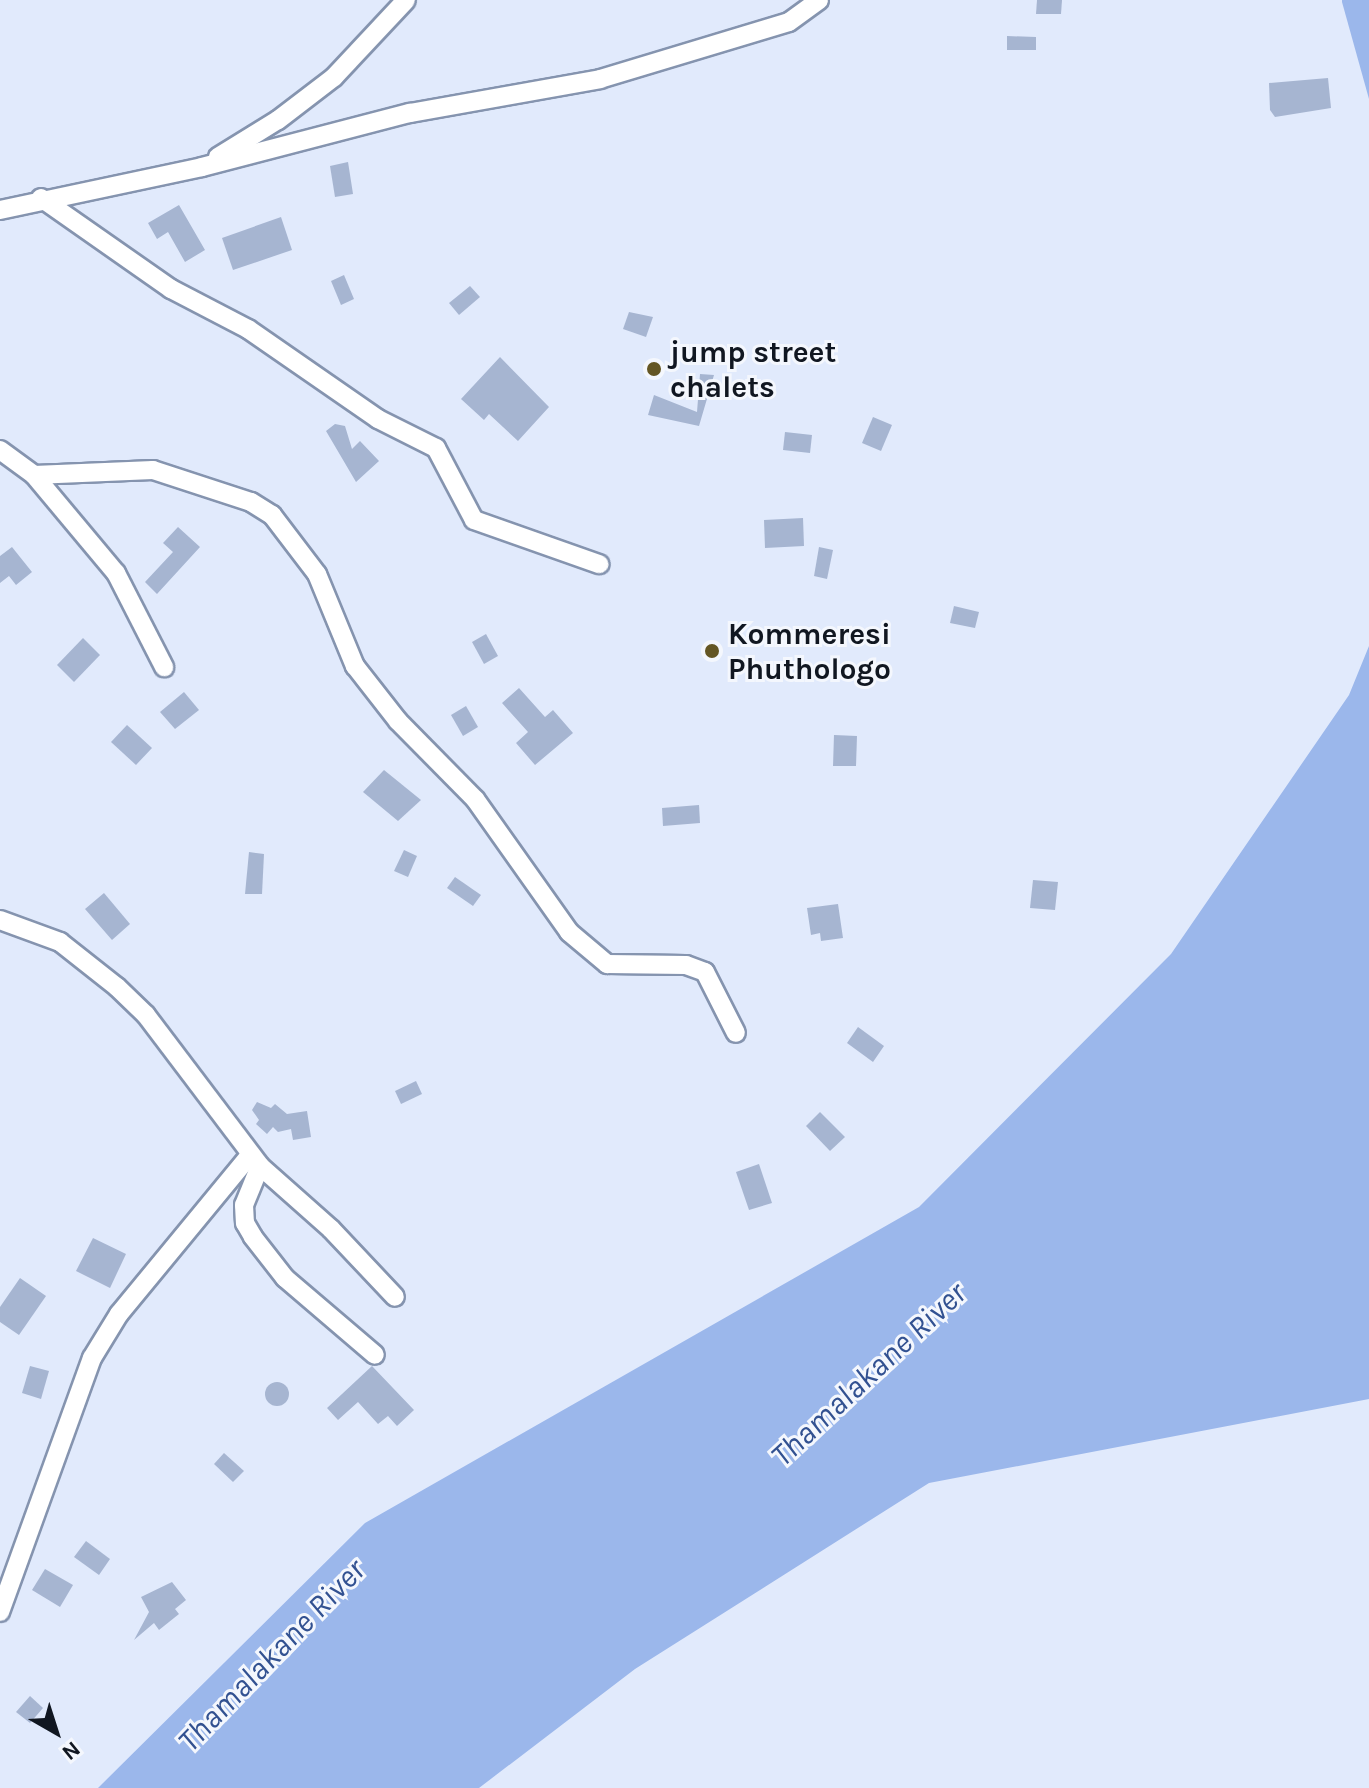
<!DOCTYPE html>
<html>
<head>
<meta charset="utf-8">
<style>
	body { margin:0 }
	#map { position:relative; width:1369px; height:1788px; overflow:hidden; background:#e1eafc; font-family:Karla,sans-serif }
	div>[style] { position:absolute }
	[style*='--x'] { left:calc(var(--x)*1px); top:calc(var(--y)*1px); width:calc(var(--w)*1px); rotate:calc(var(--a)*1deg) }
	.water>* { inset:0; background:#9bb7eb }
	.building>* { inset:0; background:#a6b5d1 }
	.round { border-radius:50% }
	.roads { filter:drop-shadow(2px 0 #8594af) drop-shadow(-2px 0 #8594af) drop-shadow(0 2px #8594af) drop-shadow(0 -2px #8594af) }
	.street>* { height:18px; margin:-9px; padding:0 9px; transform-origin:9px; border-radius:9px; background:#fff }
	.dots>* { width:22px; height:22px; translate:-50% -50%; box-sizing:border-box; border:4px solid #f4f7fd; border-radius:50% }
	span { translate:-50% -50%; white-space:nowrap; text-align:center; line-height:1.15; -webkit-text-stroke:6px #f4f7fd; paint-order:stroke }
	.poi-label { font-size:30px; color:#111721; font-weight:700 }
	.left { translate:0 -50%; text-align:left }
	.water-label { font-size:32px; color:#325191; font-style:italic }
	.north { position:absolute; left:16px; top:1692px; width:80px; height:80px; -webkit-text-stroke:6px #f4f7fd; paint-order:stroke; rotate:141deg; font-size:22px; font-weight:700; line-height:32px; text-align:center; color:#111721 }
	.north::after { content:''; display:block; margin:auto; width:28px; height:36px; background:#111721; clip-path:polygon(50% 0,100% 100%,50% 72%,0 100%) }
</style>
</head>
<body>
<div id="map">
	<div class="water">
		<i style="clip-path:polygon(1342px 0,1369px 0,1369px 99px,1342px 2px)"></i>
		<i style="clip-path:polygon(1369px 646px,1369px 1399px,929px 1483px,635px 1669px,479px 1788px,98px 1788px,365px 1523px,919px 1207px,1171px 954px,1349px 695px)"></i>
	</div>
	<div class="building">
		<i style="clip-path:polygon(1037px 0,1062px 0,1061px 14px,1036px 14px)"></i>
		<i style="clip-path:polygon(1007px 36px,1036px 37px,1036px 50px,1007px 50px)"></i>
		<i style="clip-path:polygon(1328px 78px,1331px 108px,1275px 117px,1270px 110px,1269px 83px)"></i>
		<i style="clip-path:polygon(348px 162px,353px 194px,335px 197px,330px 166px)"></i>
		<i style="clip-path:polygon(179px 205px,205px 250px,185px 262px,168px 232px,157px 239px,148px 223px)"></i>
		<i style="clip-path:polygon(281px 217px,292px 250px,233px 270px,222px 238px)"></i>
		<i style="clip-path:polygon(344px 275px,354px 299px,341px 305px,331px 281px)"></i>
		<i style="clip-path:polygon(470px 286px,480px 297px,459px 315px,449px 303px)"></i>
		<i style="clip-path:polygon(629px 312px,653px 317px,646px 337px,623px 329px)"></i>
		<i style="clip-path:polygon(500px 357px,549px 407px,518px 441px,489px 414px,484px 420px,461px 399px)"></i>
		<i style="clip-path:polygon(700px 374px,714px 375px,699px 426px,648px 415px,654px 395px,697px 412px)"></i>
		<i style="clip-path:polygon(873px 417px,892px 425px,881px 451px,862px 443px)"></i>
		<i style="clip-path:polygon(335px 424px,345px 426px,352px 449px,360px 441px,379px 461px,356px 482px,326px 431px)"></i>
		<i style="clip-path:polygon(785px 432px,812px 435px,810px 453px,783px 450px)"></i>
		<i style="clip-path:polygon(803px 518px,804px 546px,765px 548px,764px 520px)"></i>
		<i style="clip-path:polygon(178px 527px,200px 547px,157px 594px,145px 582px,173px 552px,163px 543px)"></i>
		<i style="clip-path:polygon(12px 547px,32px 572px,16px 585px,9px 576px,0 583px,0 556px)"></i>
		<i style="clip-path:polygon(819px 547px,833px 550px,827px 579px,814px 576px)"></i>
		<i style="clip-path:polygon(954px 606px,979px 612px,975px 628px,950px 623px)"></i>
		<i style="clip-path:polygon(486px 634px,498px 656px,484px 664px,472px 642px)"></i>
		<i style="clip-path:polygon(83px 638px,100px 655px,74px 682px,57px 665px)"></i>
		<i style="clip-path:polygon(519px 688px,545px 717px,553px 710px,573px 733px,535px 765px,516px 743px,528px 732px,502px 703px)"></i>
		<i style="clip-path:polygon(184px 692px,199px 710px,175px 729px,160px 712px)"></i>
		<i style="clip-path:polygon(466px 706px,478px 727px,463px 736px,451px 715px)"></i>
		<i style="clip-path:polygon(127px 725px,152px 748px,136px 765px,111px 742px)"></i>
		<i style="clip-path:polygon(834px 735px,857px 736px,856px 766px,833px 766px)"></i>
		<i style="clip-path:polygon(384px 770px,421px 800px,398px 821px,363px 792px)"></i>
		<i style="clip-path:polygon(699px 805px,700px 823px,663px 826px,662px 808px)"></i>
		<i style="clip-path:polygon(404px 850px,417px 856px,408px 877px,394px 871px)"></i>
		<i style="clip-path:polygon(249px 852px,264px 854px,262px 894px,245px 894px)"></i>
		<i style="clip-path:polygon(455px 877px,481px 895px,473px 906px,447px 888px)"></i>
		<i style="clip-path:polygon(1033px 880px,1058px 882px,1055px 910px,1030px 908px)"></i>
		<i style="clip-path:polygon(104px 893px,130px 924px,112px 940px,85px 909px)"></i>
		<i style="clip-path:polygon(838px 904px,843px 938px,821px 941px,820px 933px,811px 935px,807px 908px)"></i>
		<i style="clip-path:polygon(858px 1027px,884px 1046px,873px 1062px,847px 1043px)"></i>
		<i style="clip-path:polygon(416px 1081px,422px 1094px,401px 1104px,395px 1091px)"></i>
		<i style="clip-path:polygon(257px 1102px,271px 1108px,275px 1104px,287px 1114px,307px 1111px,311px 1137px,293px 1140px,291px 1129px,278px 1132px,273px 1127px,267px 1134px,256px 1124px,259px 1120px,252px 1110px)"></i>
		<i style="clip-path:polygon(820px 1112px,845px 1137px,830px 1151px,806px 1126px)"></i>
		<i style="clip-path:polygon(759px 1164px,772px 1203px,749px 1210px,736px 1172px)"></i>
		<i style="clip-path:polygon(93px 1238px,126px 1254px,110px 1288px,76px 1271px)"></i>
		<i style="clip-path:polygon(20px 1278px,46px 1296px,19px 1335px,0 1322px,0 1307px)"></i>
		<i style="clip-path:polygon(30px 1366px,49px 1371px,41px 1399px,22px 1393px)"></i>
		<i style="clip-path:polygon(372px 1366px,414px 1410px,397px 1426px,388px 1416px,378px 1424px,358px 1402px,338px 1420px,327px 1408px)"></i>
		<i class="round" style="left:265px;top:1382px;width:24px;height:24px"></i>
		<i style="clip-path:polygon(224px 1453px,244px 1471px,233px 1482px,214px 1464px)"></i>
		<i style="clip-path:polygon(86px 1541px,110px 1559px,99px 1575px,74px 1557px)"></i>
		<i style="clip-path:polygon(45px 1569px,73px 1585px,60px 1607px,32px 1590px)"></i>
		<i style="clip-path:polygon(172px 1582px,186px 1600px,175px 1609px,179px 1614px,159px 1630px,154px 1623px,134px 1640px,149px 1612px,141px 1597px)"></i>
		<i style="clip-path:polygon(30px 1696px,43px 1708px,30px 1723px,16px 1712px)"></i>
	</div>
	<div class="roads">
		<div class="street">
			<i style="--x:218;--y:157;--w:70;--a:-31.7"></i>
			<i style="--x:278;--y:120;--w:71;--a:-37.5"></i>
			<i style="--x:334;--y:77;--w:105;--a:-46.9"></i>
			<i style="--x:41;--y:198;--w:159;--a:35"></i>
			<i style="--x:171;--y:289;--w:87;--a:27.5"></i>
			<i style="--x:248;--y:329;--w:158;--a:34.7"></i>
			<i style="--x:378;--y:419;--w:65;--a:26.6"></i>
			<i style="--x:436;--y:448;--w:81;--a:62.2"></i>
			<i style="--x:474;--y:520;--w:133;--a:19.4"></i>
			<i style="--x:0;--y:210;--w:207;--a:-12"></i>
			<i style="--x:202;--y:167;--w:215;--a:-14.6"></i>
			<i style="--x:410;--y:113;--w:193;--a:-10.1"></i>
			<i style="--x:600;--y:79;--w:197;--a:-16.8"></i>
			<i style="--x:789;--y:22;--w:37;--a:-36"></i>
			<i style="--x:0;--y:450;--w:42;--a:36.3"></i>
			<i style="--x:34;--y:475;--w:128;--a:50.1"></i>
			<i style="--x:116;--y:573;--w:106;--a:62.9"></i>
			<i style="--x:34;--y:475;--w:119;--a:-2.4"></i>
			<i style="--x:153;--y:470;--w:103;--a:18.1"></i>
			<i style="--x:251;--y:502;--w:25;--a:32"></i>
			<i style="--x:272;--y:515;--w:74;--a:52.7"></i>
			<i style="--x:317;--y:574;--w:100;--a:67.6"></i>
			<i style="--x:355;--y:666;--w:70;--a:52"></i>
			<i style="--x:398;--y:721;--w:110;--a:45.4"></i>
			<i style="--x:475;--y:799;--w:163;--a:54.7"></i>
			<i style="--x:569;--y:932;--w:50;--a:40.1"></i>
			<i style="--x:607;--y:964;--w:79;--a:0.7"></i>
			<i style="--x:686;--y:965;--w:20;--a:20"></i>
			<i style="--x:705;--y:972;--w:68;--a:63.1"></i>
			<i style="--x:0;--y:920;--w:64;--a:20.1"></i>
			<i style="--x:60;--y:942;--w:73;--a:38.3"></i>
			<i style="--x:117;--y:987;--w:40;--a:44"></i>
			<i style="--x:146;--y:1015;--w:189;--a:52.9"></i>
			<i style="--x:260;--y:1166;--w:95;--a:41.6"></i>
			<i style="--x:331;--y:1229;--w:93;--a:46.7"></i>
			<i style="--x:260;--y:1166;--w:42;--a:112.3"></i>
			<i style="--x:244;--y:1205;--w:18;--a:87"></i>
			<i style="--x:245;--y:1223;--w:16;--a:60"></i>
			<i style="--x:253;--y:1237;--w:52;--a:52"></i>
			<i style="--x:285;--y:1278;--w:118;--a:40.5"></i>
			<i style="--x:0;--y:1612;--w:270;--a:-70.1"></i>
			<i style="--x:92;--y:1358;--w:52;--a:-58.5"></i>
			<i style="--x:119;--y:1314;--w:206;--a:-50.5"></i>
		</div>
	</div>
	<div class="dots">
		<i style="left:654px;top:369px;background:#645623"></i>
		<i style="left:712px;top:651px;background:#645623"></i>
	</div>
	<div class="poi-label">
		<span class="left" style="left:670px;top:369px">jump street<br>chalets</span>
		<span class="left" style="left:728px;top:651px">Kommeresi<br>Phuthologo</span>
	</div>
	<div class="water-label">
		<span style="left:869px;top:1375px;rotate:-43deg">Thamalakane River</span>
		<span style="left:272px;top:1656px;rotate:-46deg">Thamalakane River</span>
	</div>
	<div class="north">N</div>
</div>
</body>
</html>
